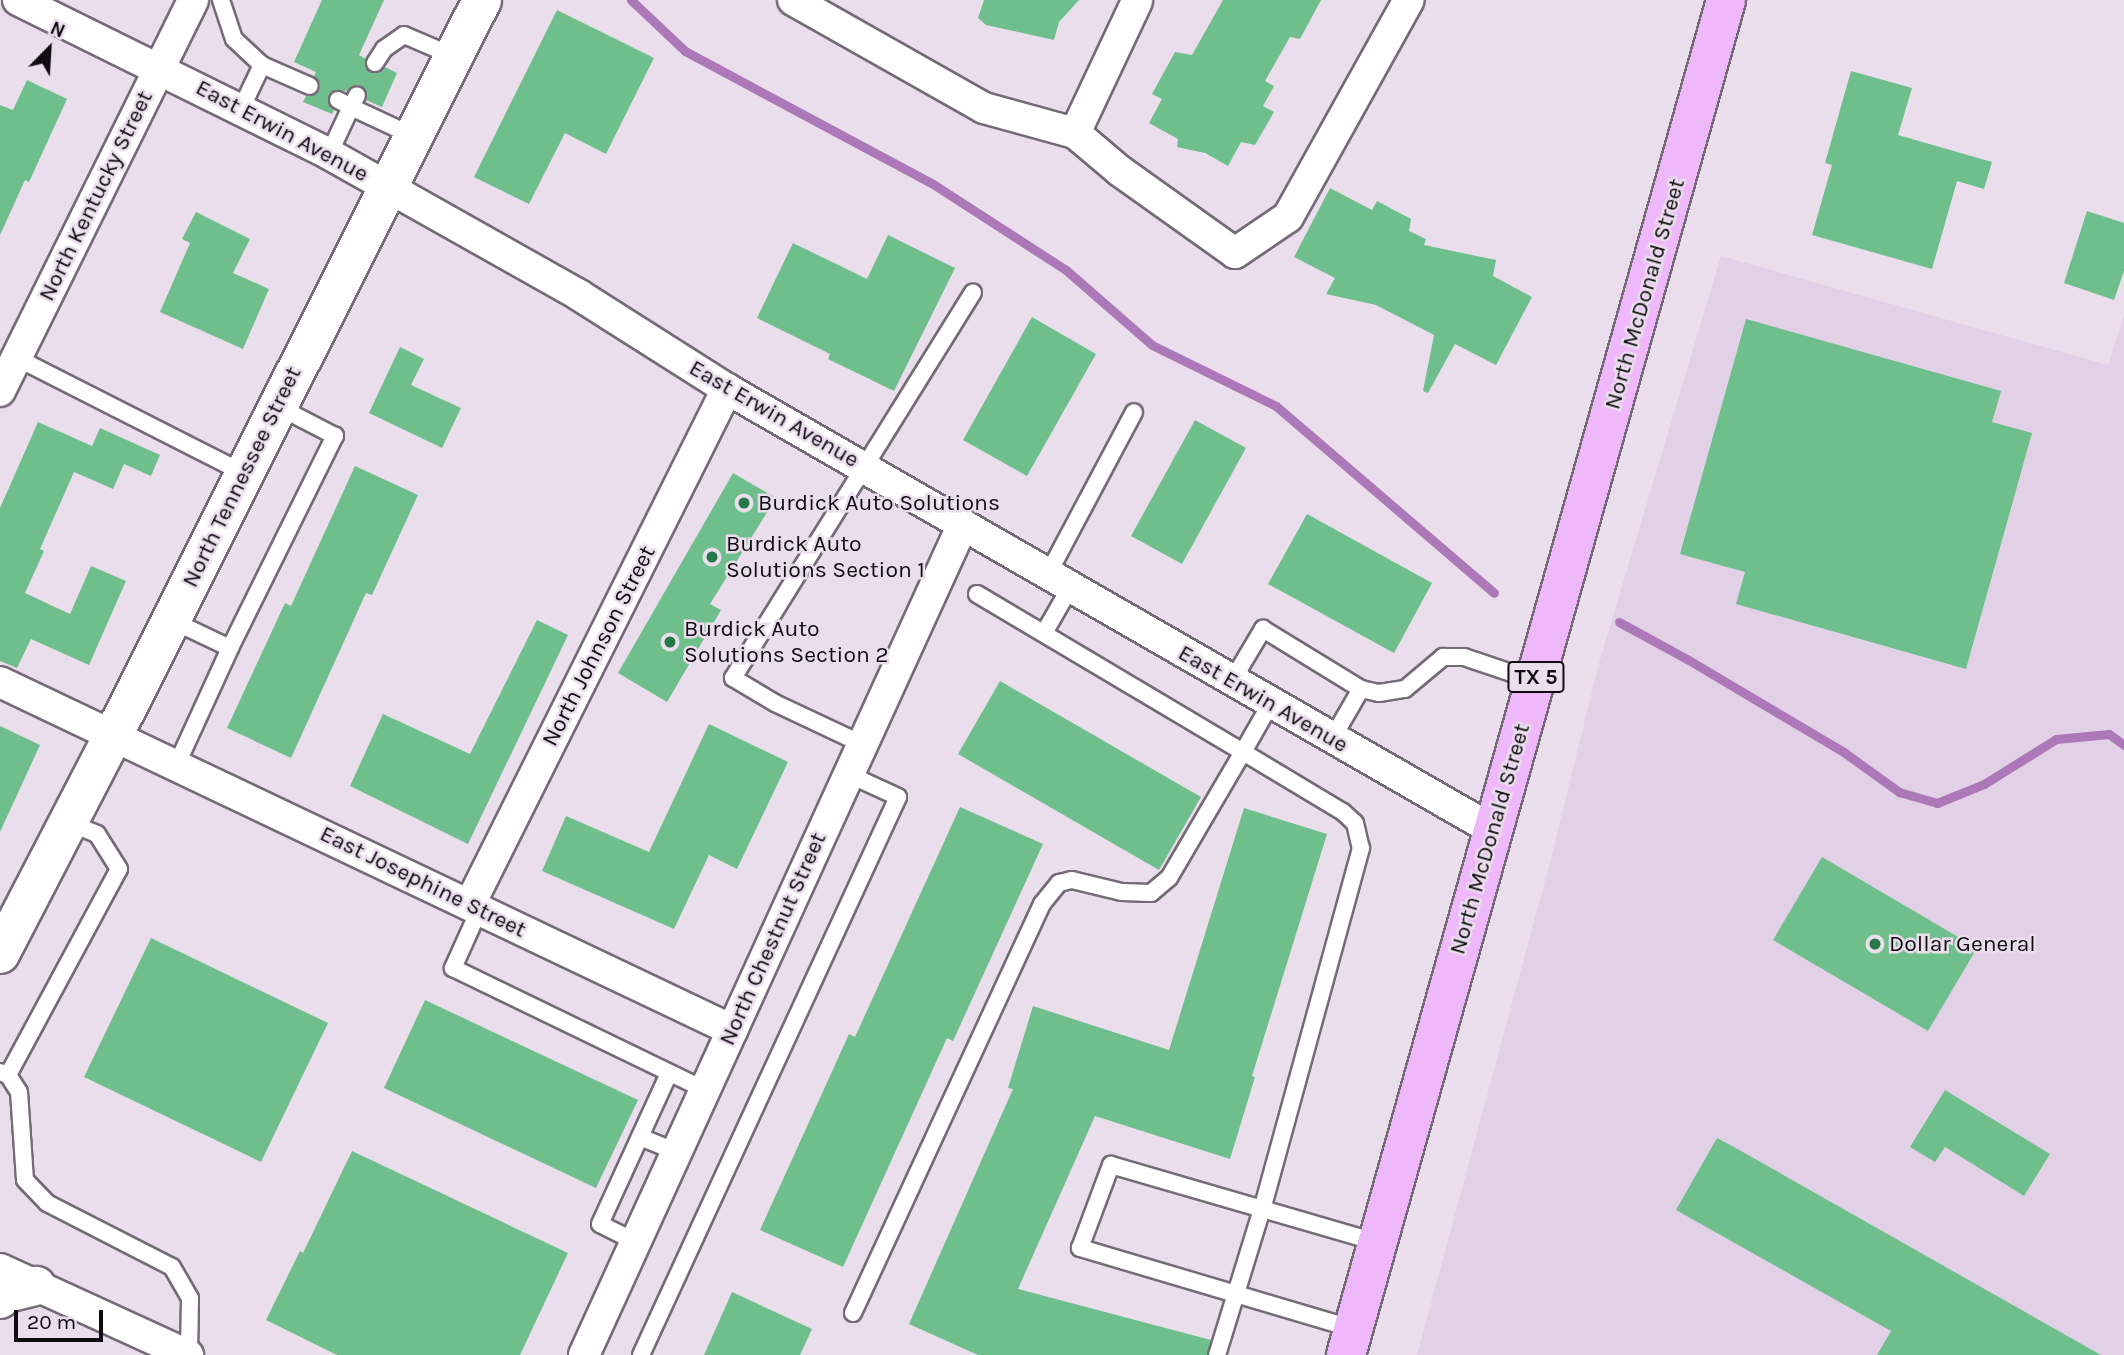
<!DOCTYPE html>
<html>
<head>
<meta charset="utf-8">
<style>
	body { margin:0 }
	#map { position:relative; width:2124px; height:1355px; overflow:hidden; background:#eadeed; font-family:Karla,sans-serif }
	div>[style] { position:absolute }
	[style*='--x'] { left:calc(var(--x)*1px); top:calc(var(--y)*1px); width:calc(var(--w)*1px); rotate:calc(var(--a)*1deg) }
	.built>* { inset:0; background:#e2d1e6 }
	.stream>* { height:9px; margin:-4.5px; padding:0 4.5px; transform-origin:4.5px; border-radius:4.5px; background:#ac78b7 }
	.building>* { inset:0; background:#6fbf8d }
	.roads { filter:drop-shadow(2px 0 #756a77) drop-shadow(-2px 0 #756a77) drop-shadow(0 2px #756a77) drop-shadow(0 -2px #756a77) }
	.lane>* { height:16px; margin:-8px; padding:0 8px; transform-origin:8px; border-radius:8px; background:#fff }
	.street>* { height:30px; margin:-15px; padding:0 15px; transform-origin:15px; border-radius:15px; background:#fff }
	.secondary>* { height:38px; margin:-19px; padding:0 19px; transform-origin:19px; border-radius:19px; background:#fff }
	.primary>* { height:38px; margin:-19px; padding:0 19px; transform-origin:19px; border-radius:19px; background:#eeb8fa }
	.dots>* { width:19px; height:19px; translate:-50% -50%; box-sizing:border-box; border:4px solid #eadeed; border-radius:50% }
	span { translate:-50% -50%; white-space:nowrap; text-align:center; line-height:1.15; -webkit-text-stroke:5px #eadeed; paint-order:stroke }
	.shield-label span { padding:2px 5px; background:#eadeed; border:2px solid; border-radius:5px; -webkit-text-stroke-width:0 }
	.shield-label { font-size:21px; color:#0f0b10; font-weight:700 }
	.street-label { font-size:23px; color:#0f0b10 }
	.poi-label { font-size:23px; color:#0f0b10 }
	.left { translate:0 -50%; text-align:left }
	.north { position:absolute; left:14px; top:14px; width:70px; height:70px; -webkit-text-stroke:5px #eadeed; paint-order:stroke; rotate:24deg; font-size:19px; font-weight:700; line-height:28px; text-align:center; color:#0f0b10 }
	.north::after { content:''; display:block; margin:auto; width:24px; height:32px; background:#0f0b10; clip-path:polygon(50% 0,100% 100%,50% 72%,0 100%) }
	.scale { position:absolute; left:14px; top:1310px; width:89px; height:32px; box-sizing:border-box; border:4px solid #0f0b10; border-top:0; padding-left:9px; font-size:21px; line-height:24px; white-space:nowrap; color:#0f0b10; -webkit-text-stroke:5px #eadeed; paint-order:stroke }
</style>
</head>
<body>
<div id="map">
	<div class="built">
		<i style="clip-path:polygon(1721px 256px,2108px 365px,2124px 315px,2124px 1355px,1417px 1355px,1550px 862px,1599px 663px)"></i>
	</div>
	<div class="stream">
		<i style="--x:631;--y:0;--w:74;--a:43.4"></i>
		<i style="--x:685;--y:51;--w:281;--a:28.2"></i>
		<i style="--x:933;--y:184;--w:158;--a:32.9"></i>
		<i style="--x:1066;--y:270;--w:114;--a:41.1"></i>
		<i style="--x:1152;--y:345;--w:138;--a:26.2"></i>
		<i style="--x:1276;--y:406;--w:287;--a:40.6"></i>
		<i style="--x:1619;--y:622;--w:77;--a:28.6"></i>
		<i style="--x:1687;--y:659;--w:184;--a:30.7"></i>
		<i style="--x:1845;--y:753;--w:67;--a:35.8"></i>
		<i style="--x:1899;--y:792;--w:40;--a:16"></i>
		<i style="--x:1937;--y:803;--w:51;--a:-22"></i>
		<i style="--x:1984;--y:784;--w:85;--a:-32"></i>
		<i style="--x:2056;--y:739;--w:53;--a:-5.4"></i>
		<i style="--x:2109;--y:734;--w:19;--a:36"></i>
	</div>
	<div class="building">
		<i style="clip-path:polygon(322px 0,384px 0,359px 55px,366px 59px,365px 67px,370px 72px,379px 73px,385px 67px,397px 73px,382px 107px,366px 100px,366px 90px,357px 85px,347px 91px,337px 90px,329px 94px,329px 105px,334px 110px,332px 114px,303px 102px,306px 96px,317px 94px,320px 84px,314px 76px,316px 72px,294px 62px)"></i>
		<i style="clip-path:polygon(984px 0,1079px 0,1059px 22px,1054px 40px,986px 25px,978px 18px)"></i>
		<i style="clip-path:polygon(1223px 0,1321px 0,1300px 39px,1290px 37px,1265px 81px,1274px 86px,1263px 106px,1274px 112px,1255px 145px,1241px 142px,1228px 166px,1205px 153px,1177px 147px,1178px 139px,1149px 123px,1162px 99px,1152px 94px,1175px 52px,1192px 55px)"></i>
		<i style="clip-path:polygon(557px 10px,654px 58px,606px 154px,565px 133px,529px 204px,474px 177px)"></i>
		<i style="clip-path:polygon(1851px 71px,1912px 88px,1898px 135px,1992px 162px,1984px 189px,1957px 181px,1932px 269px,1812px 235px,1832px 165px,1825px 163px)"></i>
		<i style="clip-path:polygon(27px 80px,67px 99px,29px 182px,25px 180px,0 235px,0 105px,13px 110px)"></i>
		<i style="clip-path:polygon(1330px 188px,1372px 210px,1377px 201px,1411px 219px,1409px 231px,1426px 239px,1424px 245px,1496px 260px,1493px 276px,1532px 297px,1496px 365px,1455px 344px,1428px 393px,1423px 391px,1434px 335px,1376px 305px,1326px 294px,1335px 278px,1294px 257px)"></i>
		<i style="clip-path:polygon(2087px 211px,2124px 223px,2124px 271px,2114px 300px,2064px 283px)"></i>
		<i style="clip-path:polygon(196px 212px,250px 239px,233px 273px,269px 289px,243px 349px,160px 312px,190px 243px,182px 239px)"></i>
		<i style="clip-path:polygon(888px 235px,955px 268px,894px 391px,828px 359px,830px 354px,757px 318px,793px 243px,867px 279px)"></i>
		<i style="clip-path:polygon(1032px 317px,1096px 354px,1027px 476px,963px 440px)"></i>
		<i style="clip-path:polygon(1746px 319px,2001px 391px,1992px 422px,2032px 433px,1966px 669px,1736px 604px,1745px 572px,1680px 554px)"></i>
		<i style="clip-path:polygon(400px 347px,424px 359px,411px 385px,461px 408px,442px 448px,369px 413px)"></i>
		<i style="clip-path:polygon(1195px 420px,1246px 448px,1182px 564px,1131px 536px)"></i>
		<i style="clip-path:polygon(38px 422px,92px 446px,100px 428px,160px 455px,151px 476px,124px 464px,113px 489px,74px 472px,40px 549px,44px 551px,25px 593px,70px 614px,91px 566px,126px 581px,89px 665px,31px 639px,17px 668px,0 661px,0 508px)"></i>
		<i style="clip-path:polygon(355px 466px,418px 495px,372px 595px,366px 593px,291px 758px,227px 728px,285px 603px,291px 606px)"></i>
		<i style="clip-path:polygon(733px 473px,776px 498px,710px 604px,721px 610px,667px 702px,618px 673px)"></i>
		<i style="clip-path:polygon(1307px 514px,1432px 583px,1394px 653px,1268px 584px)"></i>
		<i style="clip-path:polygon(537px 620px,568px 635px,468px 844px,350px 786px,383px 714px,470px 754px)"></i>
		<i style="clip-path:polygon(1000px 681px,1201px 797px,1159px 870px,958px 754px)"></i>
		<i style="clip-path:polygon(709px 724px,788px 762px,737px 869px,709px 855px,674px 929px,542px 871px,566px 816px,649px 852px)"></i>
		<i style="clip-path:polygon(0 726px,40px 745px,0 832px)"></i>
		<i style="clip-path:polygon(960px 807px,1043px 844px,953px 1041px,947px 1038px,843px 1267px,760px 1230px,849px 1034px,855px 1037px)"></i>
		<i style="clip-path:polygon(1244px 808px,1327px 834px,1252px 1076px,1255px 1077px,1230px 1159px,1095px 1116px,1018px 1289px,1211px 1340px,1207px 1355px,978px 1355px,909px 1324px,1013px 1089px,1008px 1088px,1033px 1006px,1169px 1050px)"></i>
		<i style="clip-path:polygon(1822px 857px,1977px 948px,1928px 1031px,1773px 940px)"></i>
		<i style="clip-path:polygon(151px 938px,328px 1023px,261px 1162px,84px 1077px)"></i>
		<i style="clip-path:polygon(425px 1000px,638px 1100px,596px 1188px,384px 1088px)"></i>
		<i style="clip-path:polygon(1945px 1090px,2050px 1154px,2024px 1196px,1945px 1147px,1935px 1162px,1910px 1147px)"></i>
		<i style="clip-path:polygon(1717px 1138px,1734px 1147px,2101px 1355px,1877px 1355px,1891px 1331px,1676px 1210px)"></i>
		<i style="clip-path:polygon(352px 1151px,568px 1253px,520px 1355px,337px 1355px,266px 1320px,300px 1251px,303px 1253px)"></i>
		<i style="clip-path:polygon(732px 1292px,812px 1329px,800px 1355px,704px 1355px)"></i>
	</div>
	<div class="roads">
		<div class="lane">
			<i style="--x:221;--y:0;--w:41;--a:71.6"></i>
			<i style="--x:234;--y:39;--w:38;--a:43"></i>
			<i style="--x:262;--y:65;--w:52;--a:23.6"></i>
			<i style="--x:375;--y:63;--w:17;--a:-57"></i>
			<i style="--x:384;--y:49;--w:24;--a:-35"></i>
			<i style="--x:404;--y:35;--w:53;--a:23.2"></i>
			<i style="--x:338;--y:100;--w:15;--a:28"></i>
			<i style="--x:351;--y:107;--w:13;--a:-63"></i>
			<i style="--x:241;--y:109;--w:49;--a:-64.5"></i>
			<i style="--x:329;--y:154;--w:52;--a:-64.9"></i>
			<i style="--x:351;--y:107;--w:68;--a:25.1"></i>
			<i style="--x:17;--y:358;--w:254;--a:26.9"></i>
			<i style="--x:1048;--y:574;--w:183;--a:-62"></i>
			<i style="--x:977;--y:594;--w:309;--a:30.7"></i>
			<i style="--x:1243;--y:752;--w:56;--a:-60.3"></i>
			<i style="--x:171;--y:620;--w:65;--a:25.4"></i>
			<i style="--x:230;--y:648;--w:237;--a:-63.7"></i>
			<i style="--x:335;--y:436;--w:65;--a:-152.7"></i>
			<i style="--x:1044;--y:633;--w:52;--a:-60"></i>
			<i style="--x:1232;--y:681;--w:61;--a:-59.2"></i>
			<i style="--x:1263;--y:629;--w:115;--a:31.5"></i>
			<i style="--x:1361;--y:689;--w:18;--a:13"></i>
			<i style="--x:1379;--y:693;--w:26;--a:-9"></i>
			<i style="--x:1405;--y:689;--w:50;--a:-40.1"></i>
			<i style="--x:1443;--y:657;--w:21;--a:0"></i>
			<i style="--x:1464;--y:657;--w:75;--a:18.7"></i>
			<i style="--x:1332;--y:739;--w:58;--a:-59.9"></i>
			<i style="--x:862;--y:744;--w:96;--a:-154.8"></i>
			<i style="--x:775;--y:703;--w:49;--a:-149.2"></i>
			<i style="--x:733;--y:678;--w:454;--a:-58.1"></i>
			<i style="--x:177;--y:764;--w:128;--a:-65.4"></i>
			<i style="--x:480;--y:908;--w:66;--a:114.2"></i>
			<i style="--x:453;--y:968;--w:280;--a:25.8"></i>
			<i style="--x:0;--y:1072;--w:9;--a:21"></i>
			<i style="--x:8;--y:1075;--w:20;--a:57"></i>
			<i style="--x:19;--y:1092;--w:88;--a:86.1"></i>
			<i style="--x:25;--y:1180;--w:32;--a:46"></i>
			<i style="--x:47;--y:1203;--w:140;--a:27.1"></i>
			<i style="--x:172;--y:1267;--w:36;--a:60"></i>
			<i style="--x:190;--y:1298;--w:57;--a:91"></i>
			<i style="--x:8;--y:1075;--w:234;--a:-61.7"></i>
			<i style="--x:119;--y:869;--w:41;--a:-122.2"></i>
			<i style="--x:97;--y:834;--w:31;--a:-158"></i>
			<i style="--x:640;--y:1137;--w:40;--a:22"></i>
			<i style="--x:636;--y:1242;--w:40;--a:-153.4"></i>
			<i style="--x:600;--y:1224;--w:166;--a:-65.4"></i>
			<i style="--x:853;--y:1313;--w:451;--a:-65.2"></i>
			<i style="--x:1042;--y:904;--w:27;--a:-51"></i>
			<i style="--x:1059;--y:883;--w:13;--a:-13"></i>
			<i style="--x:1072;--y:880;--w:51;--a:13.5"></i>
			<i style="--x:1122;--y:892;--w:29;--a:2"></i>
			<i style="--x:1151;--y:893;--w:23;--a:-40"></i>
			<i style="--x:1169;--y:878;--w:146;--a:-59.6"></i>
			<i style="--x:1243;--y:752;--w:117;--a:31"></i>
			<i style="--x:1343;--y:812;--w:16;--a:43"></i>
			<i style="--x:1355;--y:823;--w:26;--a:77"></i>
			<i style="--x:1361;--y:848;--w:374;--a:105.3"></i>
			<i style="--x:1262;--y:1209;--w:153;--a:107.1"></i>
			<i style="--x:1354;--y:1329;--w:286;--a:-163.5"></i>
			<i style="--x:1080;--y:1248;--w:89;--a:-69.5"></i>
			<i style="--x:1111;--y:1165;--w:279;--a:16.2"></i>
			<i style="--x:641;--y:1355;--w:614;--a:-65.27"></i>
			<i style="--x:898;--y:797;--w:55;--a:-155.3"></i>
		</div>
		<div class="street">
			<i style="--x:18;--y:0;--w:347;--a:26.3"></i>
			<i style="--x:329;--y:154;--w:287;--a:29.4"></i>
			<i style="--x:579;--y:295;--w:175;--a:32.4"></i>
			<i style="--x:727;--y:389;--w:884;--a:29.93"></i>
			<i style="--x:793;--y:0;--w:219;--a:29.5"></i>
			<i style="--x:984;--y:108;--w:94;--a:15.4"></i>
			<i style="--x:1075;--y:133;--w:59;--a:40.2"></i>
			<i style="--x:1120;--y:171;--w:141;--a:35.5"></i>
			<i style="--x:1235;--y:253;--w:64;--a:-34.2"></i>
			<i style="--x:1288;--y:217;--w:248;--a:-60.9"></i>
			<i style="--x:1075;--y:133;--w:146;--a:-64.8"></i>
			<i style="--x:0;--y:391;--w:436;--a:-63.7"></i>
			<i style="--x:0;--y:682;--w:811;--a:25.43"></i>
			<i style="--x:470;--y:904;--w:576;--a:-63.48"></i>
			<i style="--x:0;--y:1269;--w:207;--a:24.6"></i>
			<i style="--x:584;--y:1355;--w:913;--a:-65.48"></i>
		</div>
		<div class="secondary">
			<i style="--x:0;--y:954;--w:248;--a:-62.6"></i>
			<i style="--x:114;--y:734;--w:821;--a:-63.37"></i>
			<i style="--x:0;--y:1299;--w:9;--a:-41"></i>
			<i style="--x:7;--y:1293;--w:30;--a:-14"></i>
		</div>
		<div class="primary">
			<i style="--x:1346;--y:1355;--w:1407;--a:-74.33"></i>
		</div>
	</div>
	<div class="dots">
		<i style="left:744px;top:503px;background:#24784a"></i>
		<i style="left:712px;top:557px;background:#24784a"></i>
		<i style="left:670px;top:642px;background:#24784a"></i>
		<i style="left:1875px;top:944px;background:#24784a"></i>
	</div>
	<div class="shield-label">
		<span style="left:1536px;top:677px">TX 5</span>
	</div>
	<div class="street-label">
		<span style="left:282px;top:131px;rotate:28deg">East Erwin Avenue</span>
		<span style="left:96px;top:196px;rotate:-64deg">North Kentucky Street</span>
		<span style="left:1645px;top:294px;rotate:-74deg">North McDonald Street</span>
		<span style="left:774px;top:414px;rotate:30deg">East Erwin Avenue</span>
		<span style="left:242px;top:477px;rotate:-64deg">North Tennessee Street</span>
		<span style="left:599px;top:646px;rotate:-63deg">North Johnson Street</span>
		<span style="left:1263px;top:699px;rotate:30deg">East Erwin Avenue</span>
		<span style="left:1490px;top:839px;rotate:-74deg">North McDonald Street</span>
		<span style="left:423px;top:882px;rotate:26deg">East Josephine Street</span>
		<span style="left:773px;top:939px;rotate:-66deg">North Chestnut Street</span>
	</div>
	<div class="poi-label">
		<span class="left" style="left:758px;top:503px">Burdick Auto Solutions</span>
		<span class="left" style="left:726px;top:557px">Burdick Auto<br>Solutions Section 1</span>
		<span class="left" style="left:684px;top:642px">Burdick Auto<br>Solutions Section 2</span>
		<span class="left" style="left:1889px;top:944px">Dollar General</span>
	</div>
	<div class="north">N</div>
	<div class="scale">20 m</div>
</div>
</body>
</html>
